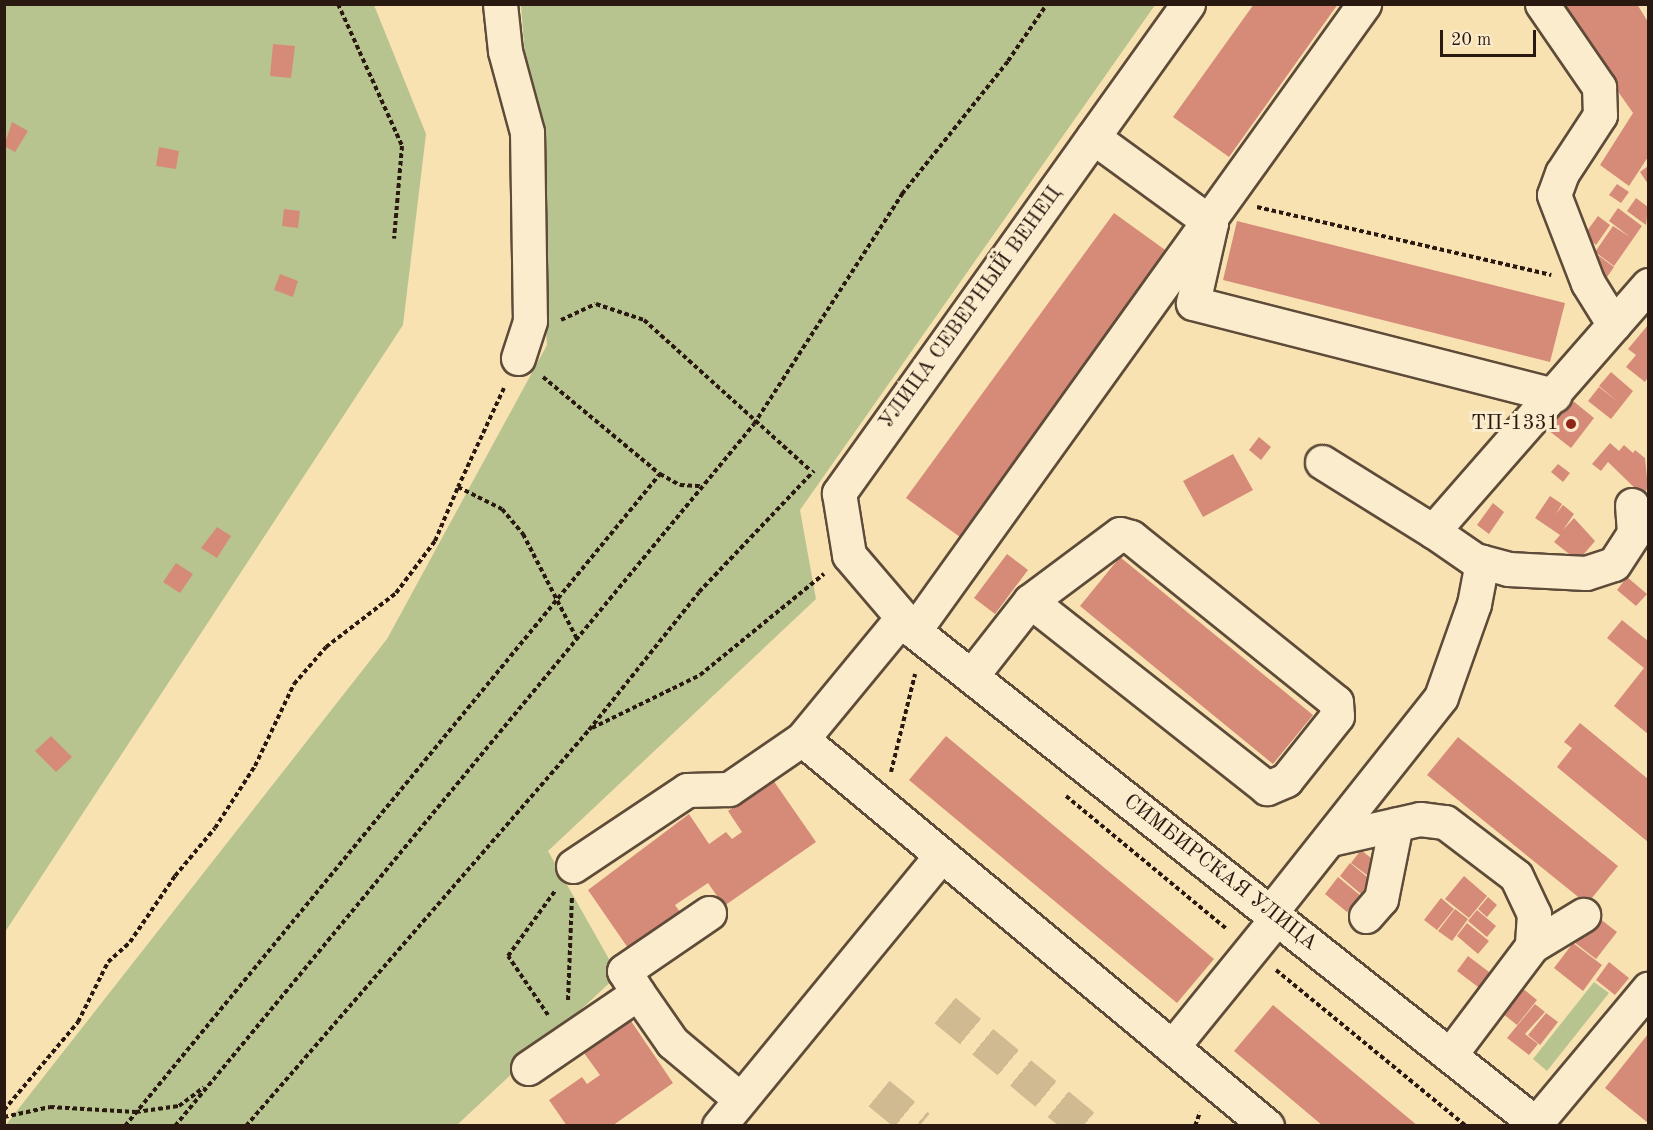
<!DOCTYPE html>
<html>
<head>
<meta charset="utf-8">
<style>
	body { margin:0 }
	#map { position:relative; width:1653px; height:1130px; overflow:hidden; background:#f9e2b2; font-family:"Old Standard TT",serif }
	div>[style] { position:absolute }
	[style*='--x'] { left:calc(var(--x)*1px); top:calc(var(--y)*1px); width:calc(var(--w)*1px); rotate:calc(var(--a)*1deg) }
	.green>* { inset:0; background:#b8c490 }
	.building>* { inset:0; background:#d58b77 }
	.minor-tunnel>* { height:33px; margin-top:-16.5px; transform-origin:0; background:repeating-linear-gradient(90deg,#d0ba92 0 33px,transparent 0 49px) }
	.path>* { height:4px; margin-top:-2px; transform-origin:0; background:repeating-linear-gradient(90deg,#2a1911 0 4.5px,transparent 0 7.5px) }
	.roads { filter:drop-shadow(2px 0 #5e4b39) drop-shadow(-2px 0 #5e4b39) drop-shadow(0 2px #5e4b39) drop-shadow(0 -2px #5e4b39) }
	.minor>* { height:33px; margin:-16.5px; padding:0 16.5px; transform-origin:16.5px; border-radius:16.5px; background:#fbeccd }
	.dots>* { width:16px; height:16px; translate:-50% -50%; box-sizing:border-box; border:3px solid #fbeccd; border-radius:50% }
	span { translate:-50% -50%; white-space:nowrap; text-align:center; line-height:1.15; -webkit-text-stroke:6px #fbeccd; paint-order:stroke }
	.street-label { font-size:21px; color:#2a1911 }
	.poi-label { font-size:21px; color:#2a1911 }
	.right { translate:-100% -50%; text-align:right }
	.frame { position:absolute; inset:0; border:6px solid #2a1911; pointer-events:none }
	.scale { position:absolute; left:1440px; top:30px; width:96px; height:27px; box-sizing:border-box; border:3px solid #2a1911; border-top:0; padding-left:8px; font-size:18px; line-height:21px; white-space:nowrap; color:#2a1911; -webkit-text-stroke:4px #fbeccd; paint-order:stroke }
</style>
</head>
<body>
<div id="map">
	<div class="green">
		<i style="clip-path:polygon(5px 5px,374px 5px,426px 134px,403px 325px,5px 932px)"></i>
		<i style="clip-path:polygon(521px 5px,1155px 5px,800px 510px,816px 599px,548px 851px,618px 975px,457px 1125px,5px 1126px,387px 639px,547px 345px)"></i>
		<i style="clip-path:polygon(1594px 982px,1609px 993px,1547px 1071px,1533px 1059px)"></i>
	</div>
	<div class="building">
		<i style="clip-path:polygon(1254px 4px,1338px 4px,1229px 157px,1173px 117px)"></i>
		<i style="clip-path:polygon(1557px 4px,1637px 4px,1648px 22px,1648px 157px,1629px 186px,1600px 165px,1633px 113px)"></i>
		<i style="clip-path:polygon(273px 44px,295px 46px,291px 78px,270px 76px)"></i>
		<i style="clip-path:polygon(12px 122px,28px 131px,15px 152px,4px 146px)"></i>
		<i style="clip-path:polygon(159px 147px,179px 151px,176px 169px,156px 166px)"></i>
		<i style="clip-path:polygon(1648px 166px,1648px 184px,1640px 172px)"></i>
		<i style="clip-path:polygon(1617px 184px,1629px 192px,1621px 203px,1609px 195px)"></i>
		<i style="clip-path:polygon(1636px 198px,1648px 207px,1646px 225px,1627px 211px)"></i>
		<i style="clip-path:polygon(1618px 208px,1642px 226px,1614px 266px,1595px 252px,1613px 226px,1630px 237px,1609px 221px)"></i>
		<i style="clip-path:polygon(284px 209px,300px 211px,298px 228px,282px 226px)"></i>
		<i style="clip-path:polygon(1114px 213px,1168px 252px,960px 537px,906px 498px)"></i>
		<i style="clip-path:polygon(1598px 216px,1610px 225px,1596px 245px,1584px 235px)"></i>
		<i style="clip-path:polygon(1237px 221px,1565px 303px,1550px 362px,1223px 280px)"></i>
		<i style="clip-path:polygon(1595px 253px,1614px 267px,1605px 280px,1586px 266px)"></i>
		<i style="clip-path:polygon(280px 274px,298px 281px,293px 297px,274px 290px)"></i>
		<i style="clip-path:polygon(1648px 325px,1648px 377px,1645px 382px,1626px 367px,1636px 355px,1628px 349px)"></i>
		<i style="clip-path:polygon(1611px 372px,1633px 391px,1611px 419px,1588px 401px,1599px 387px,1618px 402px,1599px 386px)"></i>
		<i style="clip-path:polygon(1572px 400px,1594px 418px,1571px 448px,1548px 430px)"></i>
		<i style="clip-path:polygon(1259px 437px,1271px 447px,1261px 460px,1249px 450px)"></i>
		<i style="clip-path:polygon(1610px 443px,1619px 451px,1624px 445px,1633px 453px,1635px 450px,1645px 458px,1648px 488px,1642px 495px,1608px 462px,1601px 471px,1592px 464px)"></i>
		<i style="clip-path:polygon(1233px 454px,1253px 490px,1203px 517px,1183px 481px)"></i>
		<i style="clip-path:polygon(1558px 464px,1570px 473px,1563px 482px,1551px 472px)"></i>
		<i style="clip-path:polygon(1550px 496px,1562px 504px,1556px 514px,1563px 505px,1574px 514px,1563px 530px,1574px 518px,1595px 541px,1578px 561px,1554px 542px,1560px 535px,1535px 518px)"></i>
		<i style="clip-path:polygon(1493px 503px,1504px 512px,1489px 534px,1477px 525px)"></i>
		<i style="clip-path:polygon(217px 527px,231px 536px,217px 558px,201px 548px)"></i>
		<i style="clip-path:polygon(1007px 554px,1028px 570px,995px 614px,974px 598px)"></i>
		<i style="clip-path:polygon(1120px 557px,1313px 715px,1273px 764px,1080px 606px)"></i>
		<i style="clip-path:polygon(176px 563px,193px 574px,180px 593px,163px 582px)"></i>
		<i style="clip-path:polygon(1627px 577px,1647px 594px,1636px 606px,1617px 590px)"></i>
		<i style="clip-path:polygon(1622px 620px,1648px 641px,1648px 734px,1614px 706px,1644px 668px,1607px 638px)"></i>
		<i style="clip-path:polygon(1580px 723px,1648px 779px,1648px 842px,1557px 767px,1572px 748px,1564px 742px)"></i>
		<i style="clip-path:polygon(51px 736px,72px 757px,56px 772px,35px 751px)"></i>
		<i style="clip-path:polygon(946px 736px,1214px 959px,1177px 1003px,909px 780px)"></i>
		<i style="clip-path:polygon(1458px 737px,1618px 866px,1587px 904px,1427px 775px)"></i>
		<i style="clip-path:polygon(773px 780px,816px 842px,724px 906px,708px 883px,675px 905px,680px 912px,628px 948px,588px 890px,689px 814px,709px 844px,726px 832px,732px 839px,742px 832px,728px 811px)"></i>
		<i style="clip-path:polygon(1361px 850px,1381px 866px,1371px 878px,1351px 863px)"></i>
		<i style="clip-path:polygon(1350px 863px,1371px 880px,1361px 894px,1340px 876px)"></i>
		<i style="clip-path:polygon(1464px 876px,1487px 896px,1469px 918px,1445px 899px)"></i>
		<i style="clip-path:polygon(1338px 877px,1361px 896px,1347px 912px,1325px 894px)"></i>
		<i style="clip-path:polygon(1488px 897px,1497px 905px,1487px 917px,1478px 909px)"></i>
		<i style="clip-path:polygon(1441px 898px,1454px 909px,1437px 930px,1424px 920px)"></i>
		<i style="clip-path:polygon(1455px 909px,1468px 919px,1452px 941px,1438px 931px)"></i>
		<i style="clip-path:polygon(1477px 910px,1496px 926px,1487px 937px,1468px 921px)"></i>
		<i style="clip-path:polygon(1595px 915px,1617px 932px,1596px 959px,1574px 942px)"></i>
		<i style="clip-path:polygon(1467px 923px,1489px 941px,1478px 954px,1457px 936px)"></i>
		<i style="clip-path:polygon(1573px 943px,1602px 965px,1583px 991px,1554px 968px)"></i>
		<i style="clip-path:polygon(1468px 956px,1493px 975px,1482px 990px,1457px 971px)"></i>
		<i style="clip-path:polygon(1609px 962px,1629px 978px,1615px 995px,1596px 980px)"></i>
		<i style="clip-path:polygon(1522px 988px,1537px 1000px,1517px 1025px,1502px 1013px)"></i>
		<i style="clip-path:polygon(1535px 1004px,1545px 1012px,1525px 1034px,1538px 1044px,1529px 1055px,1507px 1038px)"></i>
		<i style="clip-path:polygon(1273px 1005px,1418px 1126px,1323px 1126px,1234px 1051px)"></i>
		<i style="clip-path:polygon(1546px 1013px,1558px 1022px,1540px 1045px,1528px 1035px)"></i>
		<i style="clip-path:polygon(631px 1021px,673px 1083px,612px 1126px,567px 1126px,549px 1100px,582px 1077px,587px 1084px,600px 1075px,584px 1053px)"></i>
		<i style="clip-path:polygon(1648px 1034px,1648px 1123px,1605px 1088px)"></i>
	</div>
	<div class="minor-tunnel">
		<i style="--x:945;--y:1010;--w:182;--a:39.6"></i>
		<i style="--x:879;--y:1093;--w:52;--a:39.5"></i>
	</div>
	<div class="path">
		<i style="--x:338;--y:4;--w:156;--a:65.7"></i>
		<i style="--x:402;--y:146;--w:93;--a:94.9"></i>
		<i style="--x:1257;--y:207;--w:302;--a:13"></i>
		<i style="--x:561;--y:320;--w:38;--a:-25"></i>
		<i style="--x:596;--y:304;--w:51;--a:18.4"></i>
		<i style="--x:644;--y:320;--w:224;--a:42.1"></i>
		<i style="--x:543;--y:377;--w:152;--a:39.7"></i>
		<i style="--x:660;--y:474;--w:23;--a:29"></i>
		<i style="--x:680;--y:485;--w:22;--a:3"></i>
		<i style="--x:504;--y:388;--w:109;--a:114.9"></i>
		<i style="--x:458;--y:487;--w:49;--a:26.6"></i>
		<i style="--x:502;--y:509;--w:33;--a:50"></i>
		<i style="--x:523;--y:534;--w:118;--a:62.8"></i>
		<i style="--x:592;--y:728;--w:120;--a:-26.1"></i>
		<i style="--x:700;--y:675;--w:160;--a:-39.2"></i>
		<i style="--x:891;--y:772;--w:101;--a:-76.2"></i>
		<i style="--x:1066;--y:796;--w:209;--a:39.6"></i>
		<i style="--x:1276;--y:970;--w:246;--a:39.4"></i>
		<i style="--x:568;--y:1000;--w:103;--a:-87.8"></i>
		<i style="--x:548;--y:1015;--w:71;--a:-124.1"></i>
		<i style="--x:508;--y:956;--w:80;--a:-54.1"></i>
		<i style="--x:4;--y:1110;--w:115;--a:-49.9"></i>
		<i style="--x:78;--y:1022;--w:67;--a:-63.4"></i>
		<i style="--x:108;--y:962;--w:30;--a:-42"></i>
		<i style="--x:130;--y:942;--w:80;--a:-55.7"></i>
		<i style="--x:175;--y:876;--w:62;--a:-50.2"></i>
		<i style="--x:215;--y:828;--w:74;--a:-57.2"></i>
		<i style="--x:255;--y:766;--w:91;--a:-64.6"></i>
		<i style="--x:294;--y:684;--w:49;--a:-49.1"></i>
		<i style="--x:326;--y:647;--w:88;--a:-37.6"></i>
		<i style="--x:396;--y:593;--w:65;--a:-53.1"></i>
		<i style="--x:435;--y:541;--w:59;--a:-66.9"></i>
		<i style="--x:4;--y:1117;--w:47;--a:-12.3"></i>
		<i style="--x:50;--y:1107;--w:86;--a:3.3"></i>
		<i style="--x:136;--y:1112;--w:43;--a:-7.9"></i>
		<i style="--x:179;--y:1106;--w:31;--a:-37"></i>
		<i style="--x:125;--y:1126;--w:843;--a:-50.63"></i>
		<i style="--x:175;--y:1126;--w:910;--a:-50.48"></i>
		<i style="--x:754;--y:424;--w:274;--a:-57.2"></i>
		<i style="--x:902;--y:194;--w:170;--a:-51.4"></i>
		<i style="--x:1008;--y:61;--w:69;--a:-55.6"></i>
		<i style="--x:246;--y:1126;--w:524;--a:-49.1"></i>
		<i style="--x:589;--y:730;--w:176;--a:-51.4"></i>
		<i style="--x:699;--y:592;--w:167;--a:-46.5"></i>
		<i style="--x:1195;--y:1126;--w:15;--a:-70"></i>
	</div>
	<div class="roads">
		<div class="minor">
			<i style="--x:500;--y:4;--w:47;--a:83.9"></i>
			<i style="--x:505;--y:51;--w:84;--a:74.8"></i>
			<i style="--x:527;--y:132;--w:189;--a:89.1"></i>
			<i style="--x:530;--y:321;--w:39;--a:108"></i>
			<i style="--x:1188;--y:4;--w:601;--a:125.52"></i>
			<i style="--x:839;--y:493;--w:63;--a:80.8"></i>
			<i style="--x:849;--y:555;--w:100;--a:49.5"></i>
			<i style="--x:914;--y:631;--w:797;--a:38.38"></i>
			<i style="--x:1542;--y:4;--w:101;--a:55.5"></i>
			<i style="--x:1599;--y:87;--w:28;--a:88"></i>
			<i style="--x:1600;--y:115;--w:69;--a:123.2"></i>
			<i style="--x:1562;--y:173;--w:23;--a:110"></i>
			<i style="--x:1554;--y:195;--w:94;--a:68.9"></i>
			<i style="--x:1588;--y:283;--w:49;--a:58.2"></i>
			<i style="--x:1093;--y:137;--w:146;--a:36.1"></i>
			<i style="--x:1211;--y:223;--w:82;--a:102.7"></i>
			<i style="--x:1193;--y:303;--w:373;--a:14.3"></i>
			<i style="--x:1322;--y:462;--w:131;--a:31.9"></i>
			<i style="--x:1433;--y:531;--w:327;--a:-48.8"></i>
			<i style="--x:1433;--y:531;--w:51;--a:34.6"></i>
			<i style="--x:1475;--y:560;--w:34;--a:15"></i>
			<i style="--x:1508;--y:569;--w:78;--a:2.9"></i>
			<i style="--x:1586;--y:573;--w:29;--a:-18"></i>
			<i style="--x:1614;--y:564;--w:37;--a:-57"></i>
			<i style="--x:1634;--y:533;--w:28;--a:-94"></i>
			<i style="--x:914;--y:631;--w:772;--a:-54.33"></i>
			<i style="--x:972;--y:675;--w:94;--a:-51.9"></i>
			<i style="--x:1030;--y:601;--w:112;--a:-36.7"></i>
			<i style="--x:1120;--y:534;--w:11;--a:15"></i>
			<i style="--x:1131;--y:537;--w:263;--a:38.8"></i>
			<i style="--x:1336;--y:702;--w:14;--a:86"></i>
			<i style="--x:1337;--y:716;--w:82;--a:128.6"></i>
			<i style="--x:1286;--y:780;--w:21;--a:157"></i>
			<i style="--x:1267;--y:788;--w:302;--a:-141.7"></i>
			<i style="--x:802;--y:739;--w:605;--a:39.77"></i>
			<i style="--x:1331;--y:839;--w:91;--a:-12.7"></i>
			<i style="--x:1420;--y:819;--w:25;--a:7"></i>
			<i style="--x:1445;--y:822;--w:89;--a:37.3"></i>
			<i style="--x:1516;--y:876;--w:42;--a:64.7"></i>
			<i style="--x:1534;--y:914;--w:32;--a:94"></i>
			<i style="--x:1532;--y:946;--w:136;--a:127"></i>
			<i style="--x:573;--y:866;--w:137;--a:-33.7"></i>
			<i style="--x:687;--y:790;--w:42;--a:-1.4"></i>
			<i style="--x:729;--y:789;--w:88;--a:-34.4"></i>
			<i style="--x:802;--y:739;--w:156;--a:-50.5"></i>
			<i style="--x:1270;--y:913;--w:275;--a:-51.6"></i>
			<i style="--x:1441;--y:697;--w:99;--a:-70.5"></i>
			<i style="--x:1474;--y:604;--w:43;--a:-79.2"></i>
			<i style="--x:1366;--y:916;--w:23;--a:-49"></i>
			<i style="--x:1381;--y:899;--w:76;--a:-78.7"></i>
			<i style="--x:1532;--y:946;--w:60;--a:-31.3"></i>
			<i style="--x:638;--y:993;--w:26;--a:-122"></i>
			<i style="--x:624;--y:971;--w:103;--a:-34.3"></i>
			<i style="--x:1172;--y:1047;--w:166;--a:-50.9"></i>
			<i style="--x:528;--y:1068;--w:133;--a:-34.3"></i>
			<i style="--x:638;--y:993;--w:60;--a:55.2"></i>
			<i style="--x:672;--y:1042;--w:89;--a:40"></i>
			<i style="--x:1536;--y:1123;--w:175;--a:-50.1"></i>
			<i style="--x:719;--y:1126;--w:350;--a:-50.6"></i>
		</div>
	</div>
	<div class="dots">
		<i style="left:1571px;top:424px;background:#8f2418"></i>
	</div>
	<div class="street-label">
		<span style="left:971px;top:308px;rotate:-54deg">УЛИЦА СЕВЕРНЫЙ ВЕНЕЦ</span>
		<span style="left:1220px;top:873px;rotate:38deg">СИМБИРСКАЯ УЛИЦА</span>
	</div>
	<div class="poi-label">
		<span class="right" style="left:1559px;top:424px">ТП-1331</span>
	</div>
	<div class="frame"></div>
	<div class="scale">20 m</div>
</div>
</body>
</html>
